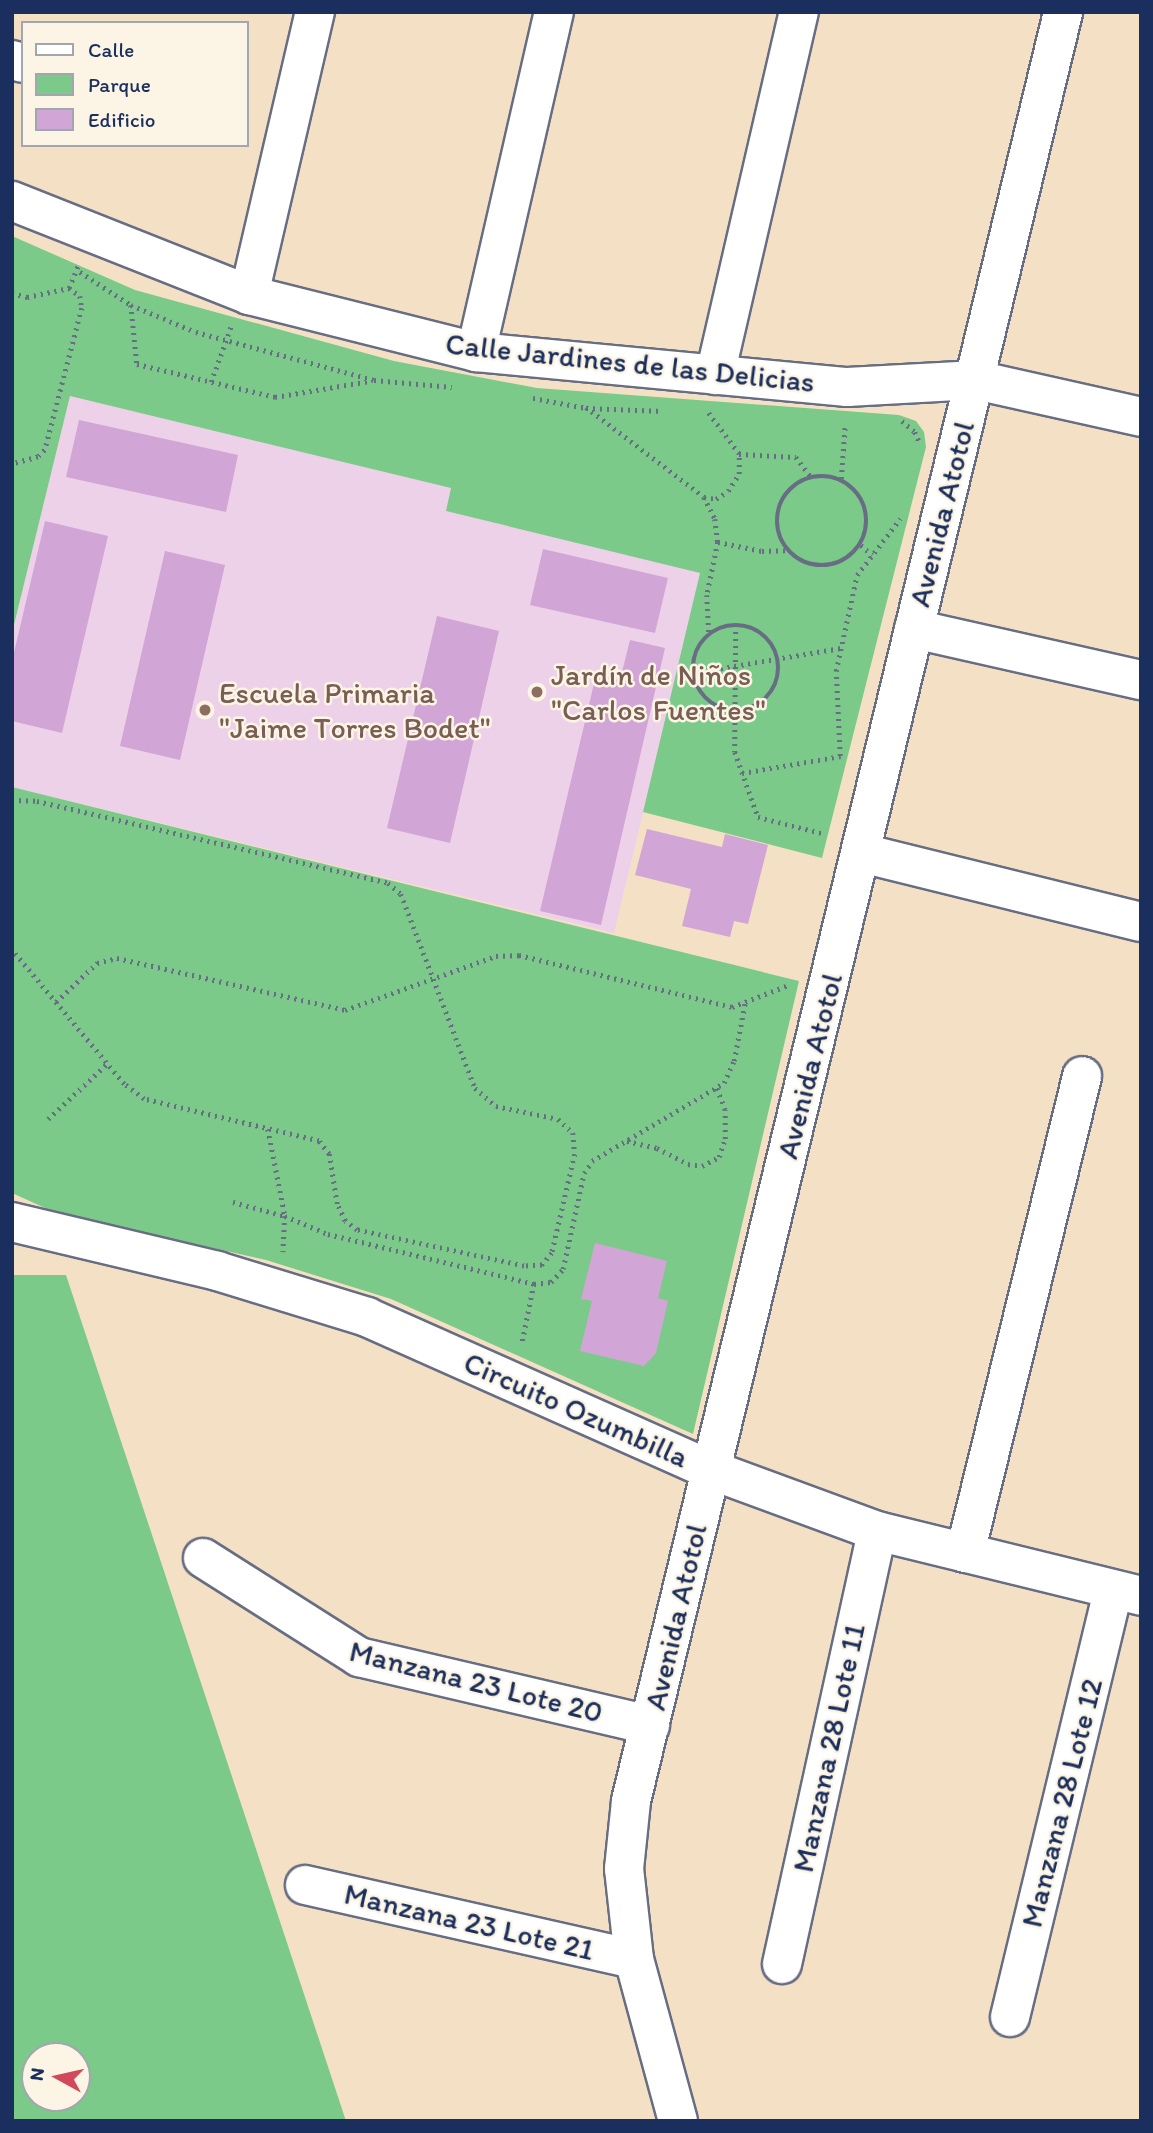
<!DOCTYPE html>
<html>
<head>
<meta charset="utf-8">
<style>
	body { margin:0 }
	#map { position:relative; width:1153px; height:2133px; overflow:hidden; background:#f4e1c5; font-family:Itim,sans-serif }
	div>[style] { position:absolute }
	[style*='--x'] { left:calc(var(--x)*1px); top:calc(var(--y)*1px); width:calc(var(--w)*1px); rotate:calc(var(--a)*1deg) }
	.built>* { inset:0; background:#edd1e9 }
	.green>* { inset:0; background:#7cca8a }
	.building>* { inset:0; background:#d1a5d6 }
	.path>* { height:4.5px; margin-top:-2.25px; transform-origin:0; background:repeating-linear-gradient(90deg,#676d82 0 2px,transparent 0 7px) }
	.path>.ring { margin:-2.25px; padding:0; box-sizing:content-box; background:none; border:4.5px solid #676d82; border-radius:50% }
	.roads { filter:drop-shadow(2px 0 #676d82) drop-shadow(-2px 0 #676d82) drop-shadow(0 2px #676d82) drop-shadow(0 -2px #676d82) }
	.minor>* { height:38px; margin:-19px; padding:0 19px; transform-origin:19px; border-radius:19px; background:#fff }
	.dots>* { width:19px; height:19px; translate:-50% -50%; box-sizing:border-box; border:4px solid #fcf5e5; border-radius:50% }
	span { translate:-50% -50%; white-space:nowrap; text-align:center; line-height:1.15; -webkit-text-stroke:5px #fcf5e5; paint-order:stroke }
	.street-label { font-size:30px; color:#1b2f5e }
	.education-label { font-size:30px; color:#785e54 }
	.left { translate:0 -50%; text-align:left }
	.frame { position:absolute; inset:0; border:14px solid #1b2f5e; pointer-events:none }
	.legend { position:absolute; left:21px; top:21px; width:228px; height:126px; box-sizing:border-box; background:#fcf5e5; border:2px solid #a2a6af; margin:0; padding:9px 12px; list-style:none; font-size:21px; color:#1b2f5e }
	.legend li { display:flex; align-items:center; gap:14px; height:35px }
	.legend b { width:35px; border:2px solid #a2a6af }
	.north { position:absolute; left:21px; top:2042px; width:70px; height:70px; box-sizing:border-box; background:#fcf5e5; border:2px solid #a2a6af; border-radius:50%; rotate:278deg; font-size:19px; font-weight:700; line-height:28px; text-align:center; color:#1b2f5e }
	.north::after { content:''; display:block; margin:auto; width:24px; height:32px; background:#d1495b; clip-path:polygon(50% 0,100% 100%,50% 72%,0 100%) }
</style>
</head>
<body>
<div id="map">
	<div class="built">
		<i style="clip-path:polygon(70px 396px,452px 488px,446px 511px,701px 573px,614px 933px,12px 787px,12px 633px)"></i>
	</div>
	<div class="green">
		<i style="clip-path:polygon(12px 236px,135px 290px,394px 361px,537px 388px,899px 415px,916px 421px,924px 432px,926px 447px,822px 858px,643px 812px,700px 573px,446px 511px,451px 488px,70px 396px,12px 633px)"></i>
		<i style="clip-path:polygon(12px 787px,799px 981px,693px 1434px,391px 1299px,266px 1260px,54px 1212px,12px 1193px)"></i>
		<i style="clip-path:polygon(evenodd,12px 1275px,66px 1275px,346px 2121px,12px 2121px,12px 1275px,35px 2056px,77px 2056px,77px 2098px,35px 2098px,35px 2056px)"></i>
	</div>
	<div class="building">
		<i style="clip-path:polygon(79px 420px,238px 455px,226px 512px,66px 477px)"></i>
		<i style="clip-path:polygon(45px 521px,108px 536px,62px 733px,12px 721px,12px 661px)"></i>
		<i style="clip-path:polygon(543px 549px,668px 578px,655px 633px,530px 605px)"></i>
		<i style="clip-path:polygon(165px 551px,225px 565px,180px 760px,120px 746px)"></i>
		<i style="clip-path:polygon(437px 616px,499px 631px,450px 843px,387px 828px)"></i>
		<i style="clip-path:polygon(630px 640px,665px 648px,601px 925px,540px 911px,596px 675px,620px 680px)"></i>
		<i style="clip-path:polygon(647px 829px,722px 847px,725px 834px,768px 845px,748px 924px,734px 921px,730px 937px,682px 926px,691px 889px,635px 875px)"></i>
		<i style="clip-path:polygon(595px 1243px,667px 1261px,658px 1298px,668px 1301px,656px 1353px,644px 1366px,580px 1351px,592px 1301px,581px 1299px)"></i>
	</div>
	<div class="path">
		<i style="--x:80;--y:272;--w:61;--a:32.9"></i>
		<i style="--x:131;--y:305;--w:70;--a:22.6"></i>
		<i style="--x:196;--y:332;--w:184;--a:15.1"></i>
		<i style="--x:374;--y:380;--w:78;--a:5.1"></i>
		<i style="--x:69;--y:288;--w:24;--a:-68"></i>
		<i style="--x:12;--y:293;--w:16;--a:15"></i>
		<i style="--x:27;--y:297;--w:43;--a:-12.1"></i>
		<i style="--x:69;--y:288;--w:14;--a:36"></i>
		<i style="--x:80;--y:296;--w:12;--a:81"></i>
		<i style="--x:82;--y:308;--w:147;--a:104.6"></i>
		<i style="--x:45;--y:450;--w:10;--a:135"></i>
		<i style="--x:38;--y:457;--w:27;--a:165"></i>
		<i style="--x:131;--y:305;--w:59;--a:84.2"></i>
		<i style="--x:137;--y:364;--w:142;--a:13.4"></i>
		<i style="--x:275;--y:397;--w:96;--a:-9.6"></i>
		<i style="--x:211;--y:382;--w:59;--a:-70.3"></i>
		<i style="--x:533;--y:398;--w:54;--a:10.7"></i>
		<i style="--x:586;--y:408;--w:77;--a:2.2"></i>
		<i style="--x:586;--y:407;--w:148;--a:37.3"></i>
		<i style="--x:704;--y:497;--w:12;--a:9"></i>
		<i style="--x:716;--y:499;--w:14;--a:-34"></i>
		<i style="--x:728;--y:491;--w:20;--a:-57"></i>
		<i style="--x:739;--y:474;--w:20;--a:-90"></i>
		<i style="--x:739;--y:454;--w:55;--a:-126.9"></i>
		<i style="--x:902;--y:421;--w:17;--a:40"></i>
		<i style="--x:915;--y:432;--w:13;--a:67"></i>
		<i style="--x:739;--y:454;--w:57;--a:3"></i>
		<i style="--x:796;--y:457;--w:25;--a:53"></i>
		<i class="ring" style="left:777px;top:476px;width:85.5px;height:85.5px"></i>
		<i style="--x:841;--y:479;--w:55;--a:-85.8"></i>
		<i style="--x:704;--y:497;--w:25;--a:63"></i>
		<i style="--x:715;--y:519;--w:23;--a:83"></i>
		<i style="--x:718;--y:542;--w:54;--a:101.7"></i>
		<i style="--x:707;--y:595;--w:40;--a:87.1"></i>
		<i style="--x:718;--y:542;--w:45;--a:11.6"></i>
		<i style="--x:762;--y:551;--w:25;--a:-2"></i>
		<i style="--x:861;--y:545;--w:15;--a:42"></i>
		<i style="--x:736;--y:625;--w:127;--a:90.5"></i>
		<i style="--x:735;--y:752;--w:69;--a:70.5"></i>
		<i style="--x:758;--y:817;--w:69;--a:14.2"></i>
		<i class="ring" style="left:693px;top:625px;width:81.5px;height:81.5px"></i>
		<i style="--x:693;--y:673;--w:150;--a:-9.6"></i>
		<i style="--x:840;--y:756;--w:85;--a:-92.7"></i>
		<i style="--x:836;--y:671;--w:98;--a:-77.7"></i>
		<i style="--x:857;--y:575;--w:71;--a:-52.5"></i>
		<i style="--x:742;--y:773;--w:100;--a:-9.7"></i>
		<i style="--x:12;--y:800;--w:25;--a:2"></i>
		<i style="--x:37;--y:801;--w:360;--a:13.1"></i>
		<i style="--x:388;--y:883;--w:17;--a:40"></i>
		<i style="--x:401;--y:894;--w:208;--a:69.1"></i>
		<i style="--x:475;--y:1088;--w:28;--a:41"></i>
		<i style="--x:496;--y:1106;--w:63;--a:11.8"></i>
		<i style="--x:558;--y:1119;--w:21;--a:43"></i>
		<i style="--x:573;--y:1133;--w:21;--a:85"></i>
		<i style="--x:575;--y:1154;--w:102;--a:103.1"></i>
		<i style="--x:552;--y:1253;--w:16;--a:130"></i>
		<i style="--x:542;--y:1265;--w:18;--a:177"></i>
		<i style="--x:524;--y:1266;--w:171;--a:-167.8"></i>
		<i style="--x:357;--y:1230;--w:15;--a:-143"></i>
		<i style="--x:345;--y:1221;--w:19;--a:-115"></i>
		<i style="--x:337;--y:1204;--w:51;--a:-99.1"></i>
		<i style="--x:329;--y:1154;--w:16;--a:-128"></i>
		<i style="--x:319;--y:1141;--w:180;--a:-166.5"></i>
		<i style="--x:144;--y:1099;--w:25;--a:-143"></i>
		<i style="--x:124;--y:1084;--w:175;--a:-129.9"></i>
		<i style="--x:56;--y:1002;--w:57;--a:-43.6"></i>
		<i style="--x:97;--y:963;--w:21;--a:-14"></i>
		<i style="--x:117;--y:958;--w:234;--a:12.8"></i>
		<i style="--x:345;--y:1010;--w:160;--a:-19.7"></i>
		<i style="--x:496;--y:956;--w:23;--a:-2"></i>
		<i style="--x:519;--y:955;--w:219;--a:13.7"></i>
		<i style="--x:732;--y:1007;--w:60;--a:-21.4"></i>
		<i style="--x:48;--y:1119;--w:81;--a:-43"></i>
		<i style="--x:268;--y:1129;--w:89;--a:78.9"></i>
		<i style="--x:285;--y:1216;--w:36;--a:93"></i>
		<i style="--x:627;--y:1141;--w:31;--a:13"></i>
		<i style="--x:657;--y:1148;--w:35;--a:27"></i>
		<i style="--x:688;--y:1164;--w:14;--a:8"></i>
		<i style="--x:702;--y:1166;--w:19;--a:-28"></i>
		<i style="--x:719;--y:1157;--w:19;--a:-72"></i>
		<i style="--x:725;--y:1139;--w:29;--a:-90"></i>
		<i style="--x:725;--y:1110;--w:25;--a:-111"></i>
		<i style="--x:233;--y:1202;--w:54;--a:15.1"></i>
		<i style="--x:285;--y:1216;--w:47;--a:22.7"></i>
		<i style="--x:328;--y:1234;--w:212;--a:13.6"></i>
		<i style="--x:534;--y:1284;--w:61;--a:101.3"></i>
		<i style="--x:534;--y:1284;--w:17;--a:-7"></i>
		<i style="--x:551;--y:1282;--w:18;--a:-47"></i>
		<i style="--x:563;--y:1269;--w:98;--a:-77.7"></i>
		<i style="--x:584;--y:1173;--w:14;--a:-56"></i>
		<i style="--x:592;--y:1161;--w:153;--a:-30.6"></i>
		<i style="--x:724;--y:1083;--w:24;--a:-66"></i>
		<i style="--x:734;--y:1061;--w:59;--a:-79.3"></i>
	</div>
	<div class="roads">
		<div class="minor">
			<i style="--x:12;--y:60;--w:11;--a:15"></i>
			<i style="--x:12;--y:201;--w:255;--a:21.6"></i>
			<i style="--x:249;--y:295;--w:234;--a:14.1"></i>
			<i style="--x:476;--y:352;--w:373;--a:5.4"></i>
			<i style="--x:847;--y:387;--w:129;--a:-3.1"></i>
			<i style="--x:976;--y:380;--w:169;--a:12.6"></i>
			<i style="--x:249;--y:295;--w:291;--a:-76.9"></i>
			<i style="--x:476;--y:352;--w:349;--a:-77.1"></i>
			<i style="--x:715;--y:375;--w:373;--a:-77"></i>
			<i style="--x:914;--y:629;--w:233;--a:12.7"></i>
			<i style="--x:862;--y:853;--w:287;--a:13.9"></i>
			<i style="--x:12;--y:1222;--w:211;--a:13.4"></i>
			<i style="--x:217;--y:1271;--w:157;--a:17"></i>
			<i style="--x:367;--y:1317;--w:376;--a:24"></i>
			<i style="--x:711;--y:1470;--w:177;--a:20.2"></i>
			<i style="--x:877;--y:1531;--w:272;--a:13.8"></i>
			<i style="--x:965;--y:1553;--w:491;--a:-76.2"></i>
			<i style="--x:203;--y:1558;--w:185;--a:32.4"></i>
			<i style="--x:359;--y:1657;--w:299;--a:13.2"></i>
			<i style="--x:305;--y:1885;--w:337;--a:12.7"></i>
			<i style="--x:782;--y:1964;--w:443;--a:-77.6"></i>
			<i style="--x:1010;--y:2017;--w:439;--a:-76.4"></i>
			<i style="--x:678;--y:2121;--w:168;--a:-105.2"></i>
			<i style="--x:634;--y:1959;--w:91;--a:-96.3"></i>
			<i style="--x:624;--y:1869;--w:68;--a:-84.1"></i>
			<i style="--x:631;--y:1801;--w:1840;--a:-76.42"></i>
		</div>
	</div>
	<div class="dots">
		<i style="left:537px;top:692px;background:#8d6e63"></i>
		<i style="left:205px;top:710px;background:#8d6e63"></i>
	</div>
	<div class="street-label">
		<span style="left:630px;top:363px;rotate:6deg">Calle Jardines de las Delicias</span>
		<span style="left:942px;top:514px;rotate:-76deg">Avenida Atotol</span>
		<span style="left:810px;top:1066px;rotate:-76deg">Avenida Atotol</span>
		<span style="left:576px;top:1410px;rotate:24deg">Circuito Ozumbilla</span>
		<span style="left:676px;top:1617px;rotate:-77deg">Avenida Atotol</span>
		<span style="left:476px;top:1682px;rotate:14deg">Manzana 23 Lote 20</span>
		<span style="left:829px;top:1748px;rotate:-78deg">Manzana 28 Lote 11</span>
		<span style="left:1062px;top:1803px;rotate:-76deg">Manzana 28 Lote 12</span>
		<span style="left:469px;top:1922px;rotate:13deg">Manzana 23 Lote 21</span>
	</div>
	<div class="education-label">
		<span class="left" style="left:551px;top:692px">Jardín de Niños<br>"Carlos Fuentes"</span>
		<span class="left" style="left:219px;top:710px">Escuela Primaria<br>"Jaime Torres Bodet"</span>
	</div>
	<div class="frame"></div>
	<ul class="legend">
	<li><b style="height:9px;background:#fff"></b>Calle</li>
	<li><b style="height:19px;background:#7cca8a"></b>Parque</li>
	<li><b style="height:19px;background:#d1a5d6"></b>Edificio</li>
	</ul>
	<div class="north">N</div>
</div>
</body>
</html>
